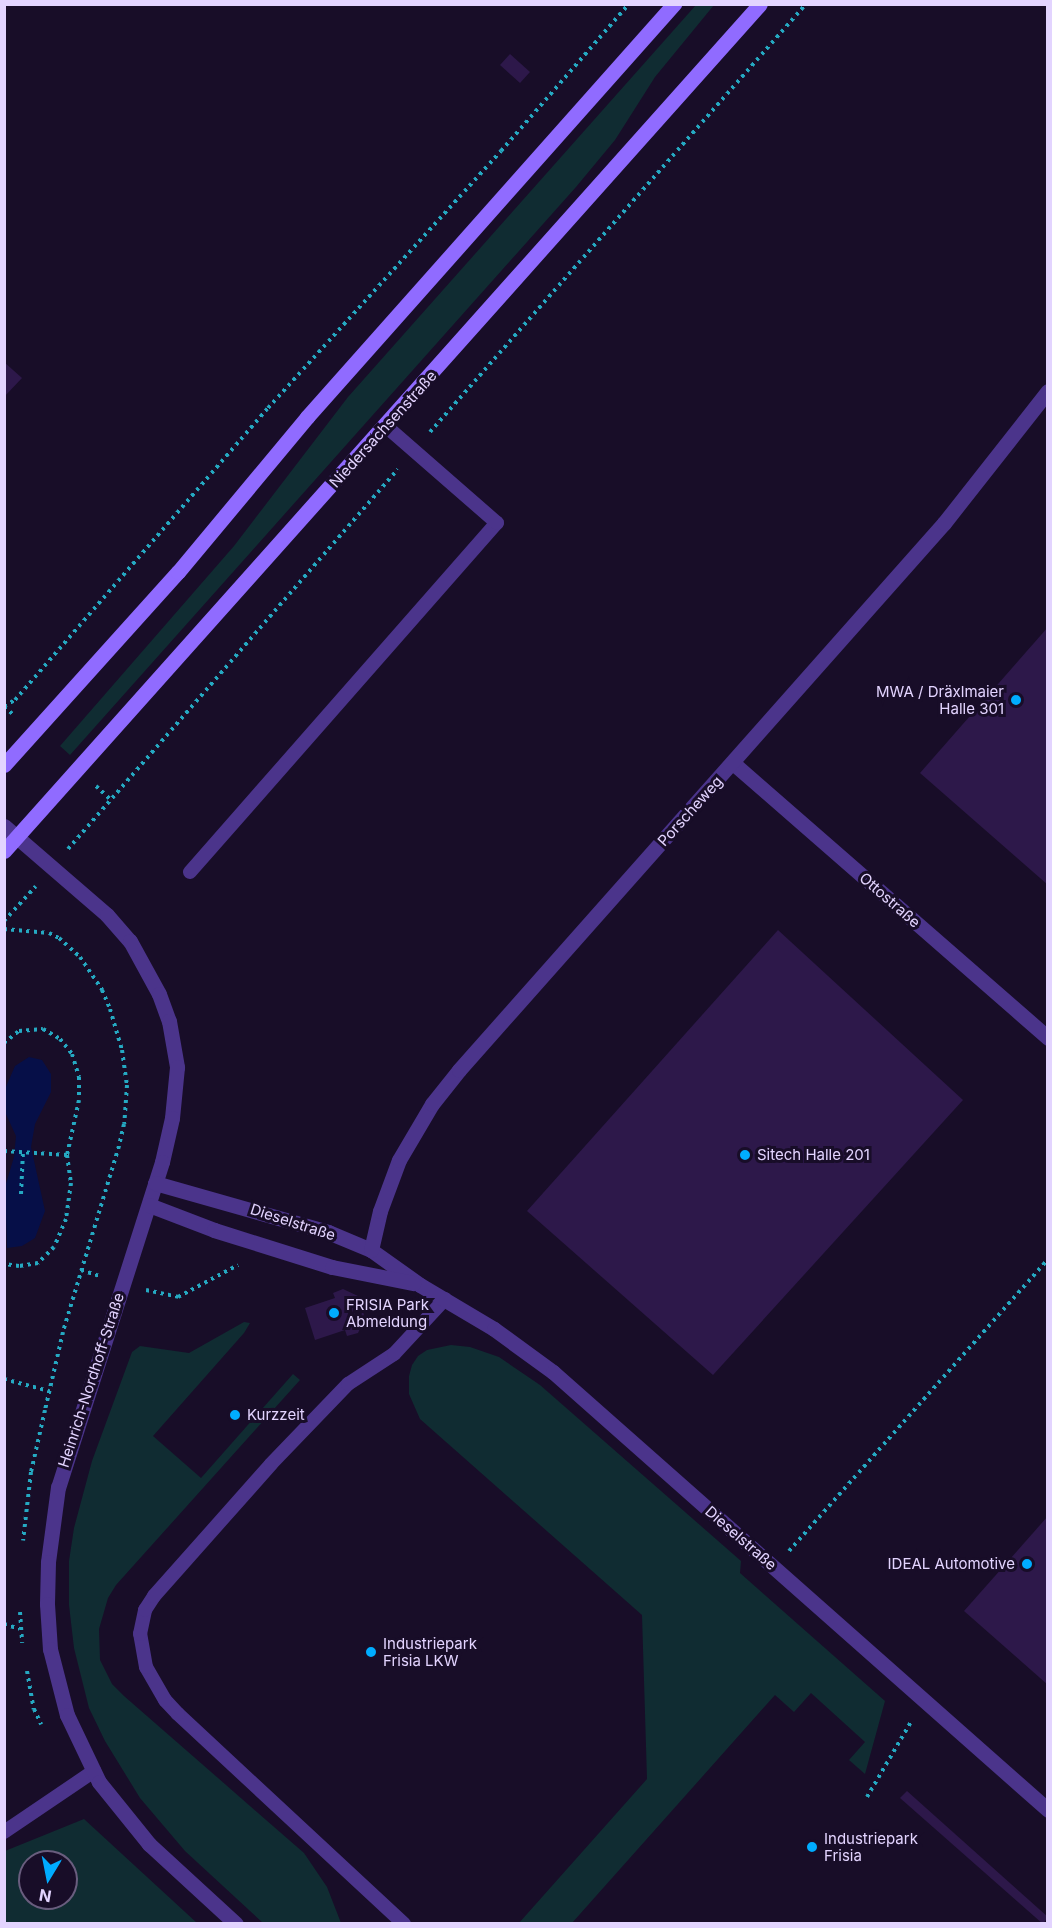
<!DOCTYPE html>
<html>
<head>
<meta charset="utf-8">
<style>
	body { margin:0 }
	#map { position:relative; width:1052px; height:1928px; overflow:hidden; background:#180d28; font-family:Inter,sans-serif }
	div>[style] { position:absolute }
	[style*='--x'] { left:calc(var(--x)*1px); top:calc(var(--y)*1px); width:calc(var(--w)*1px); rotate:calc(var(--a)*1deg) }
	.green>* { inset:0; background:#102c32 }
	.water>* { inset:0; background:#060f48 }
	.building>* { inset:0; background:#2d184a }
	.path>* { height:4px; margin-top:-2px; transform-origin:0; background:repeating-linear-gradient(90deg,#25a9c2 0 3px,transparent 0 7.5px) }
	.service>* { height:14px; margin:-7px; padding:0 7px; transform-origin:7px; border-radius:7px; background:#4b348b }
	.minor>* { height:15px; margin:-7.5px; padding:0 7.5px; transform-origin:7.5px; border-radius:7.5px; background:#4b348b }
	.secondary>* { height:15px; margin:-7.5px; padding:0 7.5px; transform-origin:7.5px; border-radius:7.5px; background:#906bff }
	.dots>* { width:16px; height:16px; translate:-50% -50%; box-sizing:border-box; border:3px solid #180d28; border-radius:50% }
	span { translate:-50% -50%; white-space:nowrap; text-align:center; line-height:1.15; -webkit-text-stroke:6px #180d28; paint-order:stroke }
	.street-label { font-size:15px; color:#e3d4ff }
	.poi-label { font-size:15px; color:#e3d4ff }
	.right { translate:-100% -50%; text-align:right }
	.left { translate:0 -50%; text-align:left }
	.frame { position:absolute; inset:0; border:6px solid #e3d4ff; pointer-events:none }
	.north { position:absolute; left:18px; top:1850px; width:60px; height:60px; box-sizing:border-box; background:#180d28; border:2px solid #695d7e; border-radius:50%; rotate:190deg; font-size:16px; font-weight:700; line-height:24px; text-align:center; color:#e3d4ff }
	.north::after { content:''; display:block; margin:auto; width:21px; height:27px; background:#00acff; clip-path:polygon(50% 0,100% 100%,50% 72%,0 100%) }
</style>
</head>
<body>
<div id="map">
	<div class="green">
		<i style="clip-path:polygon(696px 5px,714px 5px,655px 77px,615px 140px,576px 187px,70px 755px,60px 746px,234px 546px,348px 397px)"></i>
		<i style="clip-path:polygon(244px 1322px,250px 1323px,244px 1333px,153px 1436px,201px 1478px,293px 1374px,300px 1380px,116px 1585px,108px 1598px,99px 1629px,100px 1660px,112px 1684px,124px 1696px,304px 1853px,327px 1887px,341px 1923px,263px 1923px,185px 1851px,140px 1798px,105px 1741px,89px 1708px,74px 1648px,69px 1605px,69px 1561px,74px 1528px,92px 1461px,132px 1352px,140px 1346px,189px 1353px)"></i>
		<i style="clip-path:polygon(451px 1345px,470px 1347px,499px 1357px,540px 1385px,741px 1561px,740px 1573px,885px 1701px,865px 1774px,849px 1760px,865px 1742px,811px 1693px,794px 1712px,775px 1695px,572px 1923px,519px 1923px,647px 1779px,642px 1615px,420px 1419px,409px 1394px,409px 1376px,412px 1365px,418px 1356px,427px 1350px)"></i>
		<i style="clip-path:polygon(evenodd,84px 1819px,197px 1923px,5px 1923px,5px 1851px,84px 1819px,30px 1862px,66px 1862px,66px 1898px,30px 1898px,30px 1862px)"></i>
	</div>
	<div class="water">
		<i style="clip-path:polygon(29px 1057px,42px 1060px,51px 1074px,51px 1092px,35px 1124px,31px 1147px,45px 1211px,35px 1238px,22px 1246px,7px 1248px,5px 1187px,14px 1157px,16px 1136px,5px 1112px,5px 1089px,15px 1066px)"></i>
	</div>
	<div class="building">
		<i style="clip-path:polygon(510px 54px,530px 72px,520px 83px,500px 65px)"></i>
		<i style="clip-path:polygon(4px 362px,22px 378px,4px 397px)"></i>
		<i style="clip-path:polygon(1048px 627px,1048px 885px,920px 773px)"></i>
		<i style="clip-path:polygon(778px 930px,963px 1100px,713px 1375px,527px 1211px)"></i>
		<i style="clip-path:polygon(343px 1289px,358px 1296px,365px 1318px,358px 1333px,347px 1336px,345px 1330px,315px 1340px,305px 1308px,335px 1298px,333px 1293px)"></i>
		<i style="clip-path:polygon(1048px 1516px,1048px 1685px,964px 1611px)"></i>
		<i style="clip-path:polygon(907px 1791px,1048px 1917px,1043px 1924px,900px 1798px)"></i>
	</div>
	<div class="path">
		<i style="--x:430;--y:432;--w:570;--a:-48.7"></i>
		<i style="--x:4;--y:706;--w:13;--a:-29"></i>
		<i style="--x:15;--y:700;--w:386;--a:-49.1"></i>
		<i style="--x:268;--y:408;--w:347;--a:-47.8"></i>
		<i style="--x:501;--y:151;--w:195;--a:-49"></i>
		<i style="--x:4;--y:707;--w:14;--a:39"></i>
		<i style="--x:96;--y:786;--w:19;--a:43"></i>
		<i style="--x:68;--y:849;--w:503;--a:-49.03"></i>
		<i style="--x:4;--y:921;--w:47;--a:-47.6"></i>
		<i style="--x:4;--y:929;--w:45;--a:5.1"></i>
		<i style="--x:49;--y:933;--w:11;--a:27"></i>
		<i style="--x:59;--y:938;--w:28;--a:42"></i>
		<i style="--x:80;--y:957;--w:40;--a:56"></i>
		<i style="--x:102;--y:990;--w:21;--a:67"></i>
		<i style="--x:110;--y:1009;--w:43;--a:73.7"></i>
		<i style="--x:122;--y:1050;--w:35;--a:82"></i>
		<i style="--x:127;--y:1085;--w:39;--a:94"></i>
		<i style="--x:124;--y:1124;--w:23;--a:103"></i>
		<i style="--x:119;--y:1146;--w:194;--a:106.8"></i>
		<i style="--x:63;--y:1332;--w:80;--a:103"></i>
		<i style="--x:45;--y:1410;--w:64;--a:102.7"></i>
		<i style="--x:31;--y:1472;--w:69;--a:96.6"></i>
		<i style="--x:4;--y:1043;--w:19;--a:-39"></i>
		<i style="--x:19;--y:1031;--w:24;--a:-5"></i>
		<i style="--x:43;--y:1029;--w:20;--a:30"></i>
		<i style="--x:60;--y:1039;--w:19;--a:51"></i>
		<i style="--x:72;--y:1054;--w:24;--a:73"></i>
		<i style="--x:79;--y:1077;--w:23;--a:90"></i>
		<i style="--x:79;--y:1100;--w:56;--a:102.3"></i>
		<i style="--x:67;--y:1155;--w:28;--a:82"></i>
		<i style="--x:71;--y:1183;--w:36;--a:98"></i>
		<i style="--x:66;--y:1219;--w:30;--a:113"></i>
		<i style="--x:54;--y:1247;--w:23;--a:135"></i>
		<i style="--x:38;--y:1263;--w:19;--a:171"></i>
		<i style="--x:19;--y:1266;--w:15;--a:-172"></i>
		<i style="--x:4;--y:1151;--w:63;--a:3.6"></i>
		<i style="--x:21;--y:1194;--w:42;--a:-87.3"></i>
		<i style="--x:81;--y:1270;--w:19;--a:18"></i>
		<i style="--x:146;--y:1290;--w:33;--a:12"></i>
		<i style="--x:178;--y:1297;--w:68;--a:-28.1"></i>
		<i style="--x:4;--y:1379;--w:47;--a:14.9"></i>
		<i style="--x:789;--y:1551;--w:390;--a:-48.4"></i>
		<i style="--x:20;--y:1612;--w:31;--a:86"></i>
		<i style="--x:4;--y:1624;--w:16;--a:18"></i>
		<i style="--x:27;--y:1671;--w:39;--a:80"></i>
		<i style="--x:34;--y:1709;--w:17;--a:65"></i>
		<i style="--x:867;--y:1797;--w:89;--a:-59.7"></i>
	</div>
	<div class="service">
		<i style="--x:190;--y:872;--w:465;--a:-48.7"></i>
		<i style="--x:497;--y:523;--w:147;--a:-138.9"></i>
		<i style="--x:4;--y:1832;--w:109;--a:-34.1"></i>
		<i style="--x:404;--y:1924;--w:309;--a:-137.1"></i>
		<i style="--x:178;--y:1714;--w:19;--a:-133"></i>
		<i style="--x:165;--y:1700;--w:38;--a:-120"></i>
		<i style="--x:146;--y:1667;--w:34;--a:-100"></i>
		<i style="--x:140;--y:1634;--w:25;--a:-78"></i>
		<i style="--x:145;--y:1610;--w:17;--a:-57"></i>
		<i style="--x:154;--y:1596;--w:176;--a:-48.4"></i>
		<i style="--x:271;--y:1464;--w:111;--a:-46.1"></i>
		<i style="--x:348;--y:1384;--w:55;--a:-33.1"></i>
		<i style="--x:394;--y:1354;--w:75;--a:-47.2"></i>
	</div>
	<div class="minor">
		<i style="--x:733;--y:763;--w:418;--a:41.1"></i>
		<i style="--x:4;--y:826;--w:136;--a:40.8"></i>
		<i style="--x:107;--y:915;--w:35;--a:49"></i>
		<i style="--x:130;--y:941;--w:60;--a:61.3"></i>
		<i style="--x:159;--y:994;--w:29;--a:70"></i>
		<i style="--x:169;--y:1021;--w:47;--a:80.1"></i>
		<i style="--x:177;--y:1067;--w:51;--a:95.6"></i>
		<i style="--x:172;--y:1118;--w:45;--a:102.8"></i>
		<i style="--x:162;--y:1162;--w:341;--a:107.7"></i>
		<i style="--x:58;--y:1487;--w:76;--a:97.6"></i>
		<i style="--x:48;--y:1562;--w:42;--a:91.4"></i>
		<i style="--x:47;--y:1604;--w:45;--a:86.2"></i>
		<i style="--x:50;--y:1649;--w:68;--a:75.6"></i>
		<i style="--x:67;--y:1715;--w:74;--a:64.5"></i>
		<i style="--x:99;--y:1782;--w:80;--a:51.1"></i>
		<i style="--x:149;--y:1844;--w:118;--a:42.6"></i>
		<i style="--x:155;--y:1183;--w:180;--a:15.8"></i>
		<i style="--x:328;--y:1232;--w:47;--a:22.7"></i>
		<i style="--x:371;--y:1250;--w:60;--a:35.5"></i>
		<i style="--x:420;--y:1285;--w:86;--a:30.7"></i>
		<i style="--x:494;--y:1329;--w:73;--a:36.1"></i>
		<i style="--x:553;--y:1372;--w:661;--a:41.5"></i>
		<i style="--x:149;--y:1205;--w:70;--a:21"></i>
		<i style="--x:214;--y:1230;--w:124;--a:17.4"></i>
		<i style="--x:332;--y:1267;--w:83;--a:11.2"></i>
		<i style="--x:371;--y:1250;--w:40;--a:-77"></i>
		<i style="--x:380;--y:1211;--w:54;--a:-69.6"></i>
		<i style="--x:399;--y:1160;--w:65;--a:-59.5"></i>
		<i style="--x:432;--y:1104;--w:43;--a:-51.5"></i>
		<i style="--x:459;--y:1070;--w:731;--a:-48.44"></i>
		<i style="--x:944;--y:523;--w:168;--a:-51.8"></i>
	</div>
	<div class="secondary">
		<i style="--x:4;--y:765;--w:260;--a:-48"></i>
		<i style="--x:178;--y:572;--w:202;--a:-50.2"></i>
		<i style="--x:307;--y:417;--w:553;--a:-48.38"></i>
		<i style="--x:4;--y:851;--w:1135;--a:-48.25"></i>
	</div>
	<div class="dots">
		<i style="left:1016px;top:700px;background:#00acff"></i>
		<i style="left:745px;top:1155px;background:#00acff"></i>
		<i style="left:334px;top:1313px;background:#00acff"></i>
		<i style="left:235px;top:1415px;background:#00acff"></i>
		<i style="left:1027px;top:1564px;background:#00acff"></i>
		<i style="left:371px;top:1652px;background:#00acff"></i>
		<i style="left:812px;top:1847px;background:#00acff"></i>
	</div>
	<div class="street-label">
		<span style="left:383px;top:429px;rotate:-48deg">Niedersachsenstraße</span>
		<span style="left:690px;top:811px;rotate:-48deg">Porscheweg</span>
		<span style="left:890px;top:900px;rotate:41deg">Ottostraße</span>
		<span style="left:293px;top:1222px;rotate:18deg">Dieselstraße</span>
		<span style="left:91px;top:1380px;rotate:-72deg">Heinrich-Nordhoff-Straße</span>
		<span style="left:741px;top:1538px;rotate:41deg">Dieselstraße</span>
	</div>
	<div class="poi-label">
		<span class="right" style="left:1004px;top:700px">MWA / Dräxlmaier<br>Halle 301</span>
		<span class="left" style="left:757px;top:1155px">Sitech Halle 201</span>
		<span class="left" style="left:346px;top:1313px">FRISIA Park<br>Abmeldung</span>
		<span class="left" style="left:247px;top:1415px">Kurzzeit</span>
		<span class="right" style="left:1015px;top:1564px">IDEAL Automotive</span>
		<span class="left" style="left:383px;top:1652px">Industriepark<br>Frisia LKW</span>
		<span class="left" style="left:824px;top:1847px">Industriepark<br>Frisia</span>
	</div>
	<div class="frame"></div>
	<div class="north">N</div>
</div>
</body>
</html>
